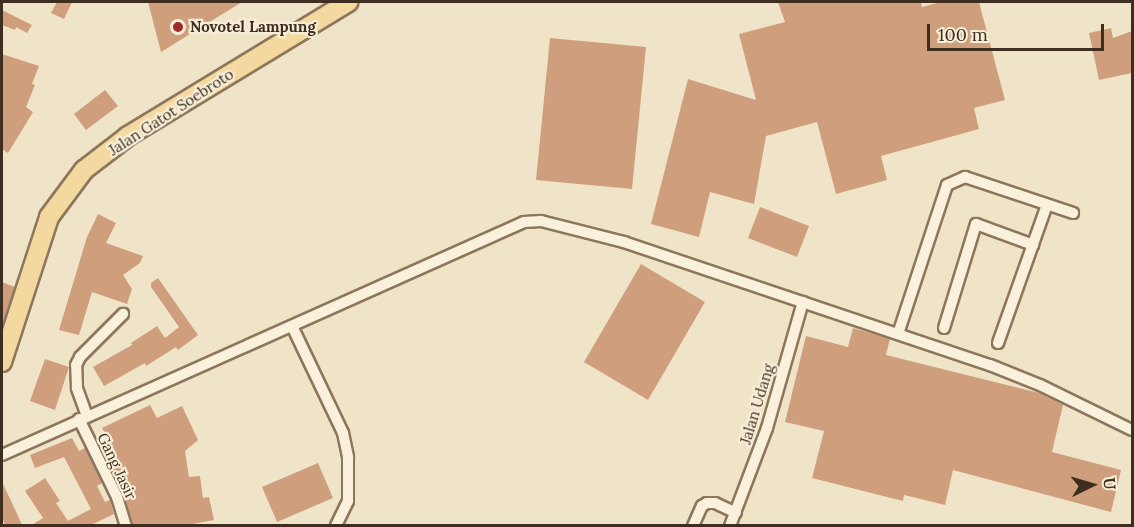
<!DOCTYPE html>
<html>
<head>
<meta charset="utf-8">
<style>
	body { margin:0 }
	#map { position:relative; width:1134px; height:527px; overflow:hidden; background:#f0e4c8; font-family:Lora,serif }
	div>[style] { position:absolute }
	[style*='--x'] { left:calc(var(--x)*1px); top:calc(var(--y)*1px); width:calc(var(--w)*1px); rotate:calc(var(--a)*1deg) }
	.building>* { inset:0; background:#cf9f7d }
	.roads { filter:drop-shadow(2px 0 #8d765c) drop-shadow(-2px 0 #8d765c) drop-shadow(0 2px #8d765c) drop-shadow(0 -2px #8d765c) }
	.minor>* { height:10px; margin:-5px; padding:0 5px; transform-origin:5px; border-radius:5px; background:#faf1dc }
	.primary>* { height:18px; margin:-9px; padding:0 9px; transform-origin:9px; border-radius:9px; background:#f3d9a0 }
	.dots>* { width:16px; height:16px; translate:-50% -50%; box-sizing:border-box; border:3px solid #f7eed8; border-radius:50% }
	span { translate:-50% -50%; white-space:nowrap; text-align:center; line-height:1.15; -webkit-text-stroke:4.5px #f7eed8; paint-order:stroke }
	.poi-label { font-size:15px; color:#3d2e20; font-weight:700 }
	.left { translate:0 -50%; text-align:left }
	.street-label { font-size:15px; color:#3d2e20 }
	.frame { position:absolute; inset:0; border:3px solid #3d2e20; pointer-events:none }
	.north { position:absolute; left:1062px; top:455px; width:60px; height:60px; -webkit-text-stroke:4px #f7eed8; paint-order:stroke; rotate:85deg; font-size:16px; font-weight:700; line-height:24px; text-align:center; color:#3d2e20 }
	.north::after { content:''; display:block; margin:auto; width:21px; height:27px; background:#3d2e20; clip-path:polygon(50% 0,100% 100%,50% 72%,0 100%) }
	.scale { position:absolute; left:927px; top:24px; width:177px; height:27px; box-sizing:border-box; border:3px solid #3d2e20; border-top:0; padding-left:8px; font-size:18px; line-height:21px; white-space:nowrap; color:#3d2e20; -webkit-text-stroke:4px #f7eed8; paint-order:stroke }
</style>
</head>
<body>
<div id="map">
	<div class="building">
		<i style="clip-path:polygon(57px 2px,72px 2px,64px 19px,51px 13px)"></i>
		<i style="clip-path:polygon(148px 2px,242px 2px,161px 52px)"></i>
		<i style="clip-path:polygon(778px 2px,921px 2px,922px 7px,941px 2px,979px 2px,1005px 100px,974px 108px,979px 129px,881px 156px,887px 180px,836px 194px,817px 122px,766px 136px,754px 204px,710px 192px,699px 237px,651px 224px,688px 79px,756px 100px,739px 34px,785px 22px)"></i>
		<i style="clip-path:polygon(2px 10px,32px 25px,27px 33px,16px 27px,15px 30px,2px 25px)"></i>
		<i style="clip-path:polygon(1111px 28px,1113px 38px,1132px 31px,1132px 73px,1099px 80px,1089px 33px)"></i>
		<i style="clip-path:polygon(550px 38px,646px 47px,632px 189px,536px 180px)"></i>
		<i style="clip-path:polygon(2px 54px,39px 66px,32px 84px,35px 85px,26px 107px,33px 112px,8px 153px,2px 149px)"></i>
		<i style="clip-path:polygon(105px 90px,118px 106px,86px 130px,74px 114px)"></i>
		<i style="clip-path:polygon(760px 207px,809px 226px,797px 257px,748px 238px)"></i>
		<i style="clip-path:polygon(98px 214px,116px 223px,106px 243px,143px 256px,140px 263px,123px 275px,132px 289px,127px 304px,92px 292px,79px 335px,59px 330px,87px 237px)"></i>
		<i style="clip-path:polygon(641px 264px,705px 302px,648px 400px,584px 362px)"></i>
		<i style="clip-path:polygon(158px 278px,198px 335px,178px 350px,176px 347px,146px 366px,145px 363px,104px 386px,93px 367px,132px 345px,131px 343px,157px 326px,165px 338px,179px 327px,151px 287px,151px 283px)"></i>
		<i style="clip-path:polygon(2px 282px,15px 287px,2px 327px)"></i>
		<i style="clip-path:polygon(853px 328px,890px 339px,886px 355px,1039px 393px,1063px 405px,1052px 452px,1121px 470px,1111px 512px,953px 470px,945px 505px,904px 495px,903px 501px,812px 478px,824px 431px,785px 422px,806px 336px,848px 347px)"></i>
		<i style="clip-path:polygon(45px 359px,69px 367px,55px 410px,30px 401px)"></i>
		<i style="clip-path:polygon(150px 405px,157px 418px,182px 406px,198px 440px,185px 451px,189px 477px,200px 476px,203px 498px,209px 497px,214px 520px,188px 525px,133px 525px,124px 495px,106px 457px,115px 452px,102px 428px)"></i>
		<i style="clip-path:polygon(72px 438px,79px 451px,85px 448px,102px 483px,97px 486px,105px 502px,110px 500px,114px 514px,91px 525px,32px 525px,43px 518px,25px 491px,45px 478px,60px 501px,56px 503px,68px 521px,91px 509px,64px 457px,35px 468px,30px 455px)"></i>
		<i style="clip-path:polygon(318px 463px,333px 498px,277px 522px,262px 487px)"></i>
		<i style="clip-path:polygon(2px 482px,13px 505px,22px 525px,5px 525px,2px 518px)"></i>
	</div>
	<div class="roads">
		<div class="minor">
			<i style="--x:292;--y:326;--w:119;--a:64.5"></i>
			<i style="--x:343;--y:433;--w:25;--a:78"></i>
			<i style="--x:348;--y:457;--w:44;--a:90"></i>
			<i style="--x:348;--y:501;--w:28;--a:116"></i>
			<i style="--x:944;--y:328;--w:109;--a:-72.9"></i>
			<i style="--x:976;--y:224;--w:61;--a:20.2"></i>
			<i style="--x:898;--y:334;--w:157;--a:-71.8"></i>
			<i style="--x:947;--y:185;--w:20;--a:-24"></i>
			<i style="--x:965;--y:177;--w:114;--a:18.4"></i>
			<i style="--x:998;--y:343;--w:146;--a:-70.5"></i>
			<i style="--x:87;--y:416;--w:30;--a:-110"></i>
			<i style="--x:77;--y:388;--w:23;--a:-92"></i>
			<i style="--x:76;--y:365;--w:9;--a:-63"></i>
			<i style="--x:80;--y:357;--w:61;--a:-45"></i>
			<i style="--x:79;--y:419;--w:87;--a:64"></i>
			<i style="--x:117;--y:497;--w:30;--a:73"></i>
			<i style="--x:2;--y:455;--w:572;--a:-24.05"></i>
			<i style="--x:524;--y:222;--w:17;--a:-3"></i>
			<i style="--x:541;--y:221;--w:86;--a:14.2"></i>
			<i style="--x:624;--y:242;--w:386;--a:18.6"></i>
			<i style="--x:990;--y:365;--w:54;--a:21.8"></i>
			<i style="--x:1040;--y:385;--w:102;--a:26.1"></i>
			<i style="--x:693;--y:526;--w:22;--a:-66"></i>
			<i style="--x:702;--y:506;--w:6;--a:-31"></i>
			<i style="--x:707;--y:503;--w:8;--a:0"></i>
			<i style="--x:715;--y:503;--w:23;--a:25"></i>
			<i style="--x:730;--y:526;--w:105;--a:-69.3"></i>
			<i style="--x:767;--y:428;--w:131;--a:-74.1"></i>
		</div>
		<div class="primary">
			<i style="--x:2;--y:362;--w:152;--a:-72"></i>
			<i style="--x:49;--y:217;--w:59;--a:-53.3"></i>
			<i style="--x:84;--y:170;--w:56;--a:-37.7"></i>
			<i style="--x:128;--y:136;--w:258;--a:-31.3"></i>
		</div>
	</div>
	<div class="dots">
		<i style="left:178px;top:27px;background:#9e2a2b"></i>
	</div>
	<div class="poi-label">
		<span class="left" style="left:190px;top:27px">Novotel Lampung</span>
	</div>
	<div class="street-label">
		<span style="left:171px;top:112px;rotate:-33deg">Jalan Gatot Soebroto</span>
		<span style="left:757px;top:404px;rotate:-73deg">Jalan Udang</span>
		<span style="left:117px;top:466px;rotate:65deg">Gang Jasir</span>
	</div>
	<div class="frame"></div>
	<div class="north">U</div>
	<div class="scale">100 m</div>
</div>
</body>
</html>
